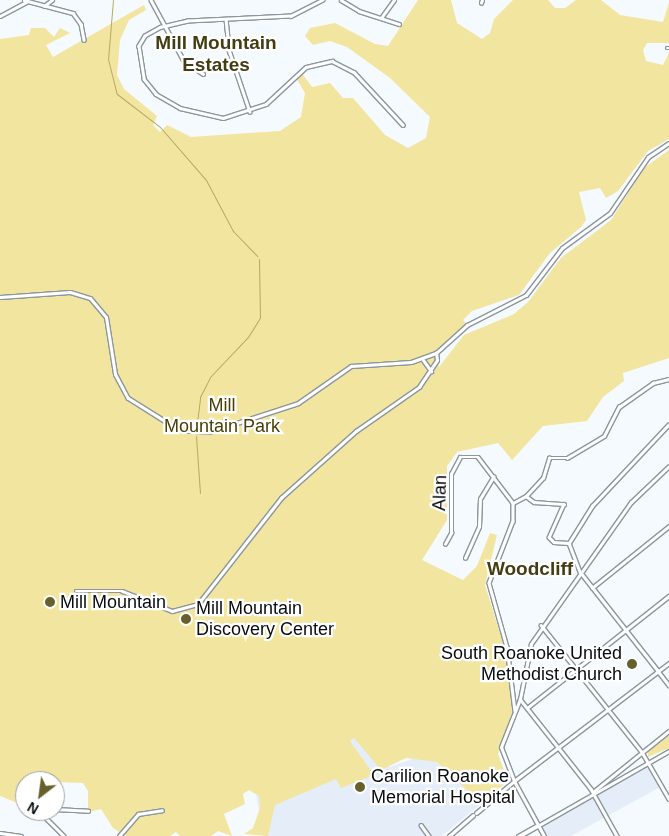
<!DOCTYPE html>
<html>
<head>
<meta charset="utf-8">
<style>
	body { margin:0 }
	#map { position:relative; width:669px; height:836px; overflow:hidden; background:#f5fafe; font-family:Arial,sans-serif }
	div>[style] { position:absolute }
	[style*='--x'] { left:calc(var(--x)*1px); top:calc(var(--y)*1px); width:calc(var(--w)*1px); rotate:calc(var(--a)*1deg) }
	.built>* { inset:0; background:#e5eef8 }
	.green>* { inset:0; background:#f1e5a0 }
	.stream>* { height:1px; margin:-0.5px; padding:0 0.5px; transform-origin:0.5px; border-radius:0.5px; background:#b5aa65 }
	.roads { filter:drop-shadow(1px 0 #8b969f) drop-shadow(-1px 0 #8b969f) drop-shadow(0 1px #8b969f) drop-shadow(0 -1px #8b969f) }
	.minor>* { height:2.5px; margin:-1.25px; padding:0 1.25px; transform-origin:1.25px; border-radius:1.25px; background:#fff }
	.tertiary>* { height:3px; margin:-1.5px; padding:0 1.5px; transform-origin:1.5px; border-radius:1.5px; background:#fff }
	.secondary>* { height:3px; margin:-1.5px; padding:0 1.5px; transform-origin:1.5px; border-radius:1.5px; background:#fff }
	.dots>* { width:14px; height:14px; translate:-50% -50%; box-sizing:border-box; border:2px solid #fff; border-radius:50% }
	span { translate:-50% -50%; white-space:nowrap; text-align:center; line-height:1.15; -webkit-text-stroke:4.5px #fff; paint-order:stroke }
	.park-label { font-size:18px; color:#494007 }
	.street-label { font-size:18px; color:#090d10 }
	.poi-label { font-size:18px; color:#090d10 }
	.left { translate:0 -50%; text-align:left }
	.right { translate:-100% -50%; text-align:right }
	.neighbourhood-label { font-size:19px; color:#443d14; font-weight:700 }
	.north { position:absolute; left:15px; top:771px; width:50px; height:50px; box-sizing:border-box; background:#fff; border:1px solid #9d9e9f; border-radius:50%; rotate:210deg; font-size:14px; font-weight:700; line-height:20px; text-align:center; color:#090d10 }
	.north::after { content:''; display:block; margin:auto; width:18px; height:22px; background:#68602c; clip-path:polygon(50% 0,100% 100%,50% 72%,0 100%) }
</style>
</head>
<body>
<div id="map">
	<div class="built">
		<i style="clip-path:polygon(354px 738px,390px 767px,417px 757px,437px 762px,469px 792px,478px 806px,442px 836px,264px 836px,253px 779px)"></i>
		<i style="clip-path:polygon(649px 762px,662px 786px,571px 836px,544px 836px,538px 825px)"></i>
	</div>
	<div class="green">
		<i style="clip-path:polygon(418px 0,451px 0,457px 23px,482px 39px,490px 33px,494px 19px,513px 0,548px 0,555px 8px,565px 8px,576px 0,601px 0,620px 15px,663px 22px,669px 2px,669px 43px,647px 43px,643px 50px,646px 61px,663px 65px,669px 53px,669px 139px,648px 151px,618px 191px,606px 198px,600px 188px,579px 192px,586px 220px,581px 227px,550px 253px,519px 295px,472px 311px,463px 320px,467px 324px,435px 353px,439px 367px,464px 335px,514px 314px,528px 302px,561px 258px,611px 220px,644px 168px,669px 150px,669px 358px,623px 373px,624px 381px,603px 397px,587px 421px,543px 426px,512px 460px,498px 443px,457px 452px,447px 466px,447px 520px,422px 560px,463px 580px,477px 566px,490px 533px,497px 535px,485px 585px,504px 646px,513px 710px,498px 754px,508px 781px,478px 806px,469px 792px,437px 762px,406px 758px,381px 770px,354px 738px,350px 741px,374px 775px,341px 788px,336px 779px,275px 805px,268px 836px,244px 834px,253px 828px,260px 808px,259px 796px,249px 790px,243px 794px,245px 804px,224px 814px,232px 836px,218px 831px,211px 836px,180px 836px,176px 832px,170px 836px,126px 836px,113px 828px,101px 809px,88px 812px,88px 791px,83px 783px,25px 781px,25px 806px,0 796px,0 39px,29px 35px,31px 28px,45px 28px,54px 37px,60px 28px,70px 33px,46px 45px,53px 57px,144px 5px,146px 10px,129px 20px,120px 40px,117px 75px,124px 89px,157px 116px,153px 125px,160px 132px,167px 125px,191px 137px,280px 131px,301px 117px,305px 93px,296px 78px,301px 72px,312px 87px,330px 83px,343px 98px,353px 98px,385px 135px,408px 148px,426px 138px,430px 117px,390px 78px,347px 47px,330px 41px,313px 45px,305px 36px,310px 28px,335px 23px,375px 44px,388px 46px)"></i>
		<i style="clip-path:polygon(669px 734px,669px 748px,648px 757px,648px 751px)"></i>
	</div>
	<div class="stream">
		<i style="--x:113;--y:0;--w:59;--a:94.8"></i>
		<i style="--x:108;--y:59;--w:36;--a:76"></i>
		<i style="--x:117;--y:94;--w:54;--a:37.5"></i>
		<i style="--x:160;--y:127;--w:70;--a:49"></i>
		<i style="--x:206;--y:180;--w:58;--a:62.1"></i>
		<i style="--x:233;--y:231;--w:35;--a:46"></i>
		<i style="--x:196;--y:431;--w:34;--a:-83"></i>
		<i style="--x:200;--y:397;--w:22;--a:-63"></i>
		<i style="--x:210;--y:377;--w:55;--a:-46.5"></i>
		<i style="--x:248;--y:337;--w:22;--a:-58"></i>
		<i style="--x:260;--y:318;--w:59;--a:-91"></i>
		<i style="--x:196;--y:436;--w:57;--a:86"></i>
	</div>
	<div class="roads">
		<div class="minor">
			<i style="--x:24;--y:0;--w:51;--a:14.9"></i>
			<i style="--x:73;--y:13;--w:14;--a:54"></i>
			<i style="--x:81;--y:24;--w:16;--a:79"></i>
			<i style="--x:151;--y:0;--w:69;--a:61.6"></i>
			<i style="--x:184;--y:61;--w:23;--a:34"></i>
			<i style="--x:323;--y:0;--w:36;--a:153"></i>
			<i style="--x:291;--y:16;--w:103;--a:177.2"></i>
			<i style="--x:188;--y:21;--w:28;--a:167"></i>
			<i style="--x:161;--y:27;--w:18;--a:151"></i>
			<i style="--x:145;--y:36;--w:12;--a:121"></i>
			<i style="--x:139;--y:46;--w:33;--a:81"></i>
			<i style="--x:144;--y:79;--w:19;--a:51"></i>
			<i style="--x:156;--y:94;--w:28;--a:30"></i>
			<i style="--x:180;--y:108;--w:44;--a:13.1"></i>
			<i style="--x:223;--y:118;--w:45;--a:-18"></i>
			<i style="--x:266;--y:104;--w:54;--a:-42.8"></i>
			<i style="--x:306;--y:67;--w:27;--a:-13"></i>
			<i style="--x:332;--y:61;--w:25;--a:27"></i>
			<i style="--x:354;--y:72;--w:72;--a:47.2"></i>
			<i style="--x:341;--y:0;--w:21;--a:31"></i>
			<i style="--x:359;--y:11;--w:42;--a:18"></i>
			<i style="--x:481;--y:3;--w:3;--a:-72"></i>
			<i style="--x:44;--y:6;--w:10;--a:-37"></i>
			<i style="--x:0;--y:16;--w:30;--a:-28"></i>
			<i style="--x:381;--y:18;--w:22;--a:-54"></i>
			<i style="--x:226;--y:19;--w:31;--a:84"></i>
			<i style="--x:229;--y:50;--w:65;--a:71.3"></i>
			<i style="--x:667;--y:48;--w:2;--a:0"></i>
			<i style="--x:526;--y:496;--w:25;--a:-47"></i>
			<i style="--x:543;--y:478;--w:21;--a:-73"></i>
			<i style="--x:549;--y:458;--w:18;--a:0"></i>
			<i style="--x:567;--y:458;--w:43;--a:-30.7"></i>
			<i style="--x:604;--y:436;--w:33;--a:-63"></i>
			<i style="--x:619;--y:407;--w:42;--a:-35.2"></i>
			<i style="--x:653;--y:383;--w:16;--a:-14"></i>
			<i style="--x:526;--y:496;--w:10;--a:37"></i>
			<i style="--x:534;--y:502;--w:30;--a:4"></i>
			<i style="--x:564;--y:504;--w:36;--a:114"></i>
			<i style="--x:549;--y:537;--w:7;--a:45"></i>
			<i style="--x:554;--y:542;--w:14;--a:4"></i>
			<i style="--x:513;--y:503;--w:18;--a:90"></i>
			<i style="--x:513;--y:521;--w:66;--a:111.2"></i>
			<i style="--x:489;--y:583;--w:66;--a:74.3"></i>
			<i style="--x:507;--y:647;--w:64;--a:82.9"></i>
			<i style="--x:513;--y:503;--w:15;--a:-28"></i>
			<i style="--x:569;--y:543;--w:44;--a:-58.1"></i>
			<i style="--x:592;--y:506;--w:112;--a:-46.8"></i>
			<i style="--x:569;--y:543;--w:31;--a:69"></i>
			<i style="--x:445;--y:544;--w:13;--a:-61"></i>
			<i style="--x:451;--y:533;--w:59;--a:-90"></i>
			<i style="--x:451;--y:474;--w:19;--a:-62"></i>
			<i style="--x:460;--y:457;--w:18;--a:0"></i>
			<i style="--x:478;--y:457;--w:58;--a:52.7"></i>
			<i style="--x:465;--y:558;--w:34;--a:-66"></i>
			<i style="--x:479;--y:527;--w:28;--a:-88"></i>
			<i style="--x:480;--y:499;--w:26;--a:-59"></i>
			<i style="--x:592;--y:588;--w:99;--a:-38.8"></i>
			<i style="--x:76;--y:591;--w:46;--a:0"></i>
			<i style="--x:122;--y:591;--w:54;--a:21.8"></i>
			<i style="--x:172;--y:611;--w:27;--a:-15"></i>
			<i style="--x:198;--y:604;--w:135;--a:-51.9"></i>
			<i style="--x:281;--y:498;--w:101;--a:-41.8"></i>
			<i style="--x:356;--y:431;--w:77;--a:-34.9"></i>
			<i style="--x:419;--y:387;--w:32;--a:-56"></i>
			<i style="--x:437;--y:360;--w:7;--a:-98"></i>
			<i style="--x:541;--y:625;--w:162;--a:51.5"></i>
			<i style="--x:642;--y:752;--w:54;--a:60.1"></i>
			<i style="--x:658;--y:671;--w:18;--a:52"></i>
			<i style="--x:520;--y:699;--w:115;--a:51.7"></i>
			<i style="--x:591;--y:789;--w:54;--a:61"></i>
			<i style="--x:527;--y:708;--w:181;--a:-38.3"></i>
			<i style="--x:593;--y:792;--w:97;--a:-38.8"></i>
			<i style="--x:55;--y:809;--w:33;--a:3"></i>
			<i style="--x:39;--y:811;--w:35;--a:45"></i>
			<i style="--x:421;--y:825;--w:14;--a:54"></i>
			<i style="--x:0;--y:833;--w:21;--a:8"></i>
			<i style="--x:119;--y:836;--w:29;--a:-49"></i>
			<i style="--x:138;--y:814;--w:24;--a:-9"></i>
			<i style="--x:518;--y:836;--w:23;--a:-29"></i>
			<i style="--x:520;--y:836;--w:172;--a:-29.7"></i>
		</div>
		<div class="tertiary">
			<i style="--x:0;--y:297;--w:70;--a:-4.1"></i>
			<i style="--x:70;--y:292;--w:21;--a:17"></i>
			<i style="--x:90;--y:298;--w:25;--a:50"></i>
			<i style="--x:106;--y:317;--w:58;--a:81"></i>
			<i style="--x:115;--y:374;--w:27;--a:62"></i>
			<i style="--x:128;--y:398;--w:60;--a:32.1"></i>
			<i style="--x:179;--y:430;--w:30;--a:4"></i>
			<i style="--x:209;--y:432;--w:94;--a:-18"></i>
			<i style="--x:298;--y:403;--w:65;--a:-34.9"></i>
			<i style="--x:351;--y:366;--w:60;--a:-3.8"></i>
			<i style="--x:411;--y:362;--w:27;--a:-20"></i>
			<i style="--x:436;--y:353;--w:42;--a:-42.1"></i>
			<i style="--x:467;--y:325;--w:66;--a:-27"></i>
			<i style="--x:526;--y:295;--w:59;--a:-52.5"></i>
			<i style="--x:562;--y:248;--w:59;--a:-36.1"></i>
			<i style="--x:610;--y:213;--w:68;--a:-55.8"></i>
			<i style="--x:648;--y:157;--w:25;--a:-34"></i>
			<i style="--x:423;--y:360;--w:14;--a:54"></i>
			<i style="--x:669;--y:466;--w:52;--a:136.5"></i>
			<i style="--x:631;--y:502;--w:174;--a:125.2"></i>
			<i style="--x:531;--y:644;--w:56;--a:101.3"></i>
			<i style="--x:520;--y:699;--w:52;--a:111.6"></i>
			<i style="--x:501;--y:747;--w:36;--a:69"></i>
			<i style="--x:514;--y:781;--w:195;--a:-37.3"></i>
			<i style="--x:580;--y:572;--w:126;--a:51.8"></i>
		</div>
		<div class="secondary">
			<i style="--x:476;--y:813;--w:50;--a:-40.1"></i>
			<i style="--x:514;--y:781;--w:63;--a:61.4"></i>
			<i style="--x:449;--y:836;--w:32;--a:-41"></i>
		</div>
	</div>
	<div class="dots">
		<i style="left:50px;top:602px;background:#68602c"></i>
		<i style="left:186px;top:619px;background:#68602c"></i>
		<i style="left:632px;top:664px;background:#68602c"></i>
		<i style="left:360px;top:787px;background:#68602c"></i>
	</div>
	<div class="park-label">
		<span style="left:222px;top:416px">Mill<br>Mountain Park</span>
	</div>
	<div class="street-label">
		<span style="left:440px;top:493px;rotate:-88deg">Alan</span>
	</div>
	<div class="poi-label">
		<span class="left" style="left:60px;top:602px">Mill Mountain</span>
		<span class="left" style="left:196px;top:619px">Mill Mountain<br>Discovery Center</span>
		<span class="right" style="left:622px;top:664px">South Roanoke United<br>Methodist Church</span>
		<span class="left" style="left:371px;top:787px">Carilion Roanoke<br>Memorial Hospital</span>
	</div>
	<div class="neighbourhood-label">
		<span style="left:216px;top:54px">Mill Mountain<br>Estates</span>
		<span style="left:530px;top:569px">Woodcliff</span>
	</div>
	<div class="north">N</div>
</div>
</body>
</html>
